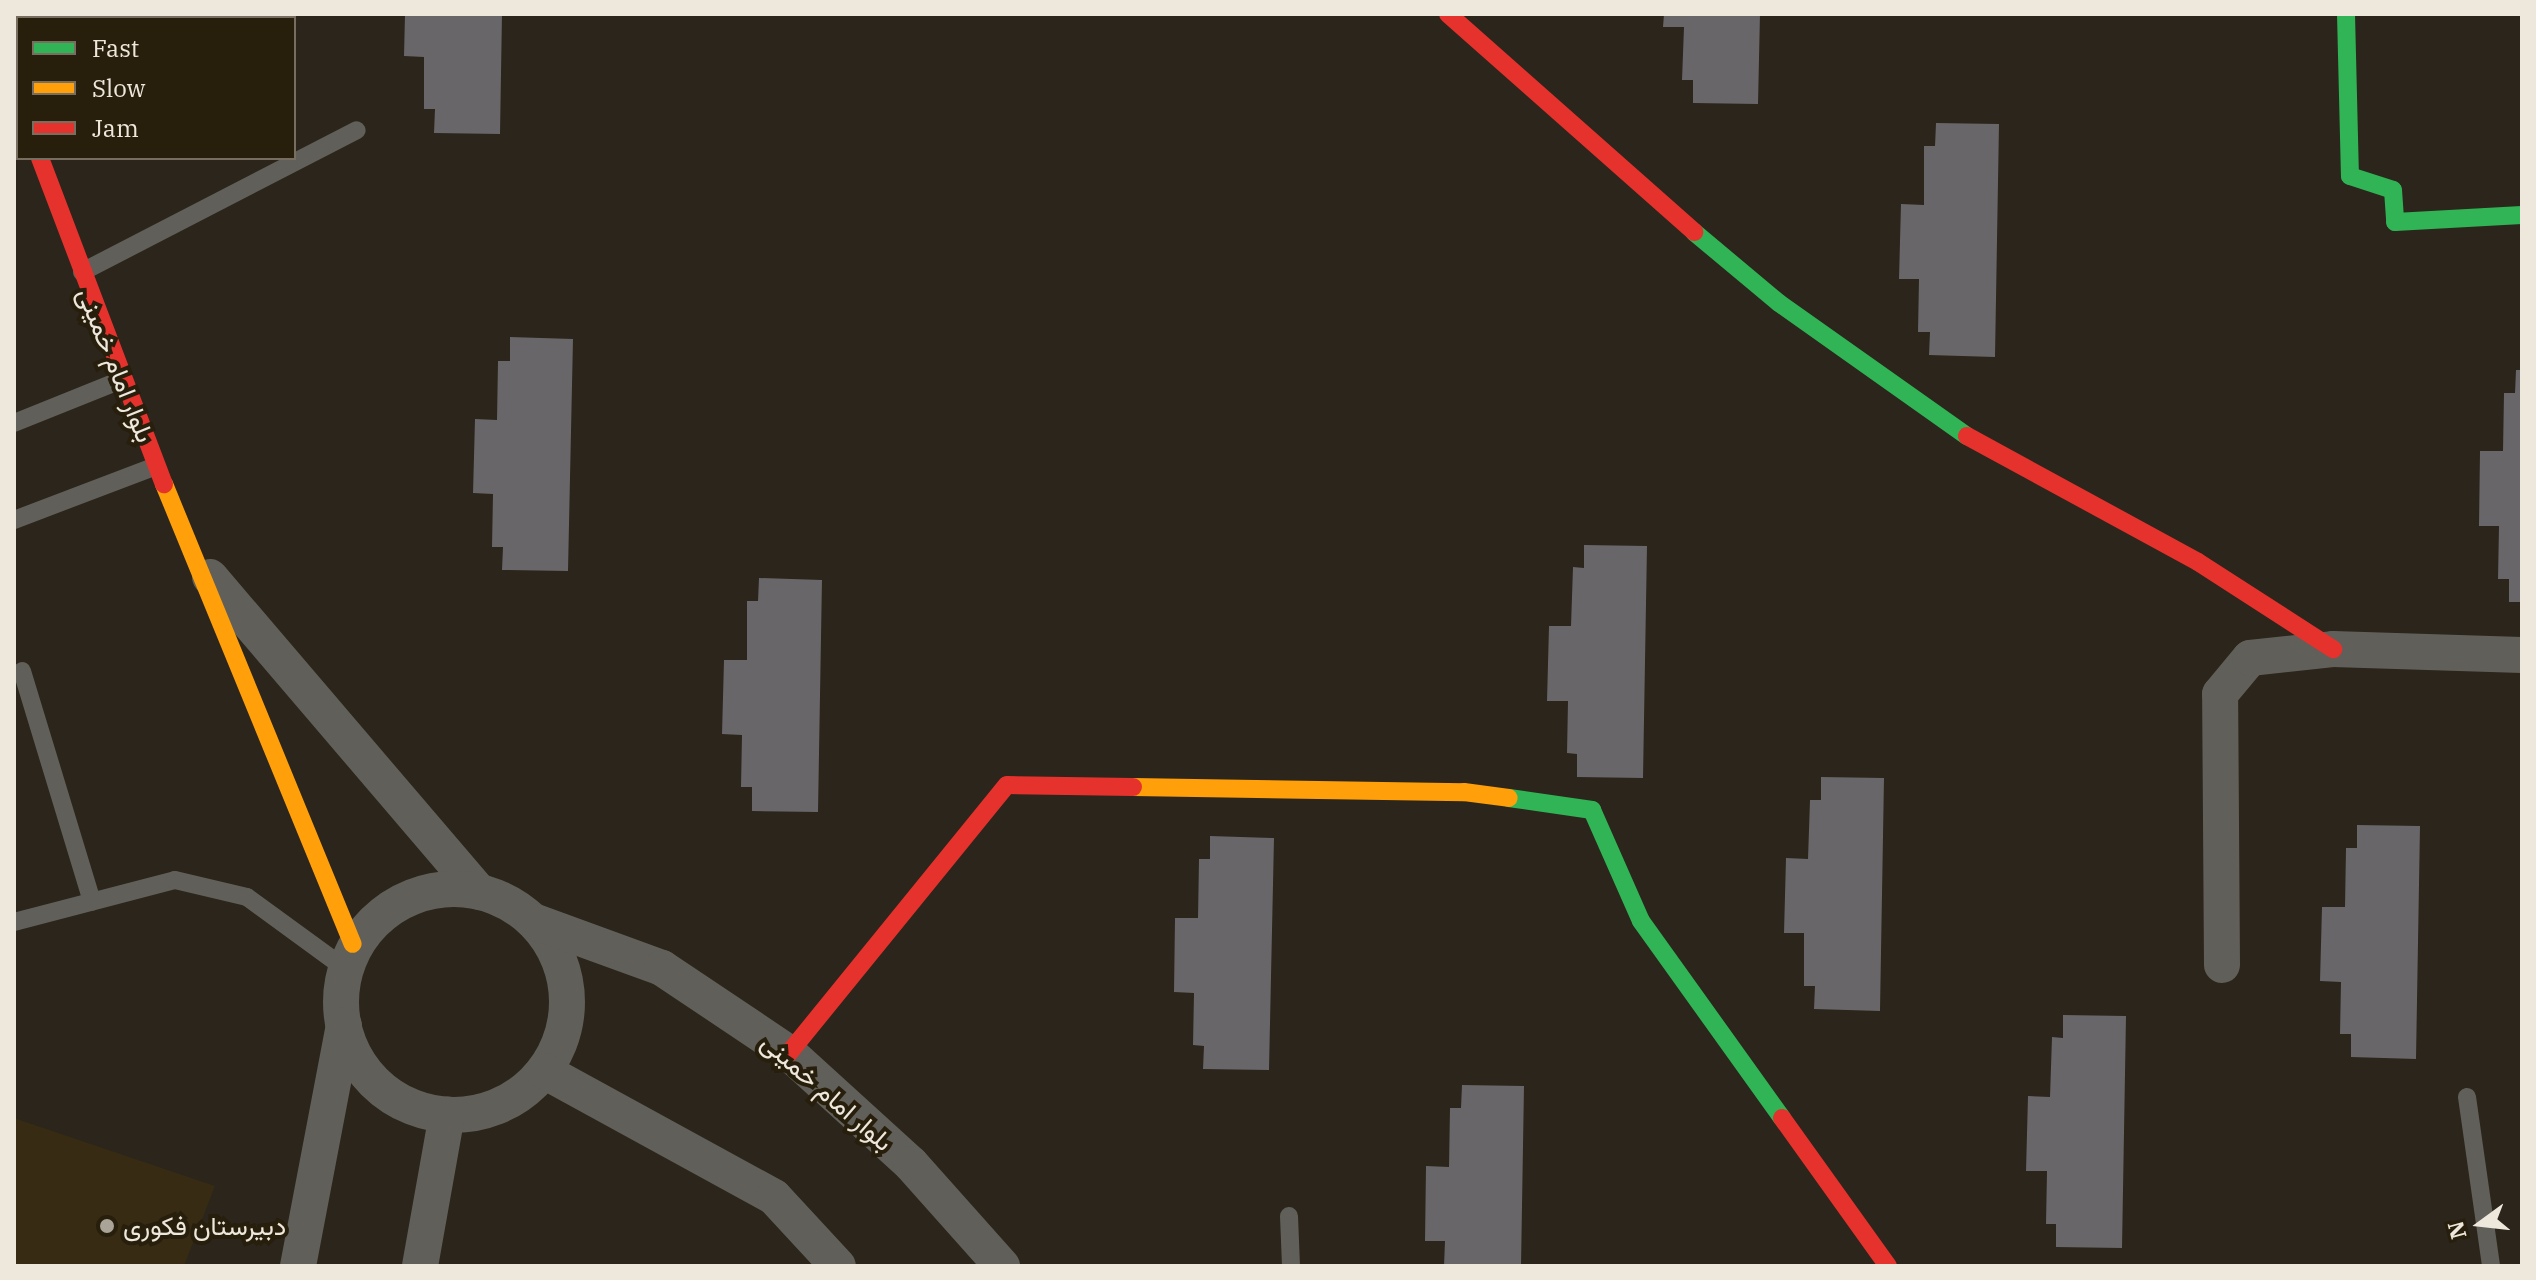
<!DOCTYPE html>
<html>
<head>
<meta charset="utf-8">
<style>
	body { margin:0 }
	#map { position:relative; width:2536px; height:1280px; overflow:hidden; background:#2b251b; font-family:"IBM Plex Serif",Vazirmatn,serif }
	div>[style] { position:absolute }
	[style*='--x'] { left:calc(var(--x)*1px); top:calc(var(--y)*1px); width:calc(var(--w)*1px); rotate:calc(var(--a)*1deg) }
	.built>* { inset:0; background:#372b14 }
	.building>* { inset:0; background:#686669 }
	.lane>* { height:18px; margin:-9px; padding:0 9px; transform-origin:9px; border-radius:9px; background:#615f59 }
	.street>* { height:36px; margin:-18px; padding:0 18px; transform-origin:18px; border-radius:18px; background:#615f59 }
	.street>.ring { margin:-18px; padding:0; box-sizing:content-box; background:none; border:36px solid #615f59; border-radius:50% }
	.fast>* { height:18px; margin:-9px; padding:0 9px; transform-origin:9px; border-radius:9px; background:#30b455 }
	.slow>* { height:18px; margin:-9px; padding:0 9px; transform-origin:9px; border-radius:9px; background:#ff9f0a }
	.jam>* { height:18px; margin:-9px; padding:0 9px; transform-origin:9px; border-radius:9px; background:#e5322d }
	.dots>* { width:22px; height:22px; translate:-50% -50%; box-sizing:border-box; border:4px solid #271e0b; border-radius:50% }
	span { translate:-50% -50%; white-space:nowrap; text-align:center; line-height:1.15; -webkit-text-stroke:8px #271e0b; paint-order:stroke }
	.street-label { font-size:26px; color:#eee7dc }
	.poi-label { font-size:26px; color:#eee7dc }
	.left { translate:0 -50%; text-align:left }
	.frame { position:absolute; inset:0; border:16px solid #eee7dc; pointer-events:none }
	.legend { position:absolute; left:16px; top:16px; width:280px; height:144px; box-sizing:border-box; background:#271e0b; border:2px solid #776e5f; margin:0; padding:10px 14px; list-style:none; font-size:24px; color:#eee7dc }
	.legend li { display:flex; align-items:center; gap:16px; height:40px }
	.legend b { width:40px; border:2px solid #776e5f }
	.north { position:absolute; left:2440px; top:1184px; width:80px; height:80px; -webkit-text-stroke:6px #271e0b; paint-order:stroke; rotate:255deg; font-size:22px; font-weight:700; line-height:32px; text-align:center; color:#eee7dc }
	.north::after { content:''; display:block; margin:auto; width:28px; height:36px; background:#eee7dc; clip-path:polygon(50% 0,100% 100%,50% 72%,0 100%) }
</style>
</head>
<body>
<div id="map">
	<div class="built">
		<i style="clip-path:polygon(14px 1118px,215px 1186px,184px 1266px,14px 1266px)"></i>
	</div>
	<div class="building">
		<i style="clip-path:polygon(405px 14px,502px 14px,500px 134px,434px 133px,435px 109px,424px 109px,424px 57px,404px 56px)"></i>
		<i style="clip-path:polygon(1664px 14px,1760px 14px,1758px 104px,1693px 103px,1693px 80px,1682px 80px,1684px 27px,1663px 27px)"></i>
		<i style="clip-path:polygon(1936px 123px,1999px 124px,1995px 357px,1929px 355px,1930px 332px,1918px 332px,1919px 279px,1899px 279px,1901px 204px,1924px 205px,1924px 146px,1935px 146px)"></i>
		<i style="clip-path:polygon(510px 337px,573px 339px,568px 571px,502px 570px,503px 547px,492px 547px,493px 494px,473px 493px,475px 419px,497px 420px,498px 361px,510px 361px)"></i>
		<i style="clip-path:polygon(2516px 370px,2522px 370px,2522px 602px,2509px 602px,2509px 579px,2498px 579px,2499px 526px,2479px 526px,2480px 451px,2503px 451px,2504px 393px,2515px 393px)"></i>
		<i style="clip-path:polygon(1584px 545px,1647px 546px,1643px 778px,1577px 777px,1577px 754px,1567px 753px,1568px 701px,1547px 701px,1549px 626px,1571px 626px,1573px 567px,1584px 568px)"></i>
		<i style="clip-path:polygon(759px 578px,822px 580px,818px 812px,752px 811px,752px 787px,741px 787px,742px 735px,722px 734px,724px 660px,747px 660px,747px 601px,758px 601px)"></i>
		<i style="clip-path:polygon(1821px 777px,1884px 778px,1880px 1011px,1814px 1009px,1815px 986px,1804px 986px,1804px 933px,1784px 933px,1786px 858px,1808px 859px,1810px 800px,1821px 800px)"></i>
		<i style="clip-path:polygon(2357px 825px,2420px 826px,2416px 1059px,2351px 1057px,2351px 1034px,2340px 1034px,2341px 982px,2320px 981px,2322px 907px,2345px 907px,2346px 848px,2357px 848px)"></i>
		<i style="clip-path:polygon(1210px 836px,1274px 838px,1269px 1070px,1203px 1069px,1204px 1046px,1193px 1045px,1194px 993px,1174px 992px,1175px 918px,1198px 918px,1199px 859px,1210px 859px)"></i>
		<i style="clip-path:polygon(2063px 1015px,2126px 1016px,2122px 1248px,2056px 1247px,2056px 1224px,2046px 1224px,2047px 1171px,2026px 1171px,2028px 1096px,2050px 1097px,2052px 1037px,2063px 1038px)"></i>
		<i style="clip-path:polygon(1462px 1085px,1524px 1086px,1521px 1266px,1444px 1266px,1445px 1241px,1425px 1241px,1426px 1166px,1449px 1167px,1450px 1108px,1461px 1108px)"></i>
	</div>
	<div class="lane">
		<i style="--x:82;--y:272;--w:309;--a:-27.3"></i>
		<i style="--x:14;--y:423;--w:115;--a:-21.9"></i>
		<i style="--x:14;--y:520;--w:152;--a:-20.8"></i>
		<i style="--x:22;--y:671;--w:241;--a:73.1"></i>
		<i style="--x:14;--y:922;--w:166;--a:-14.6"></i>
		<i style="--x:175;--y:880;--w:74;--a:13.3"></i>
		<i style="--x:247;--y:897;--w:119;--a:36.1"></i>
		<i style="--x:2467;--y:1097;--w:171;--a:81.9"></i>
		<i style="--x:1289;--y:1216;--w:50;--a:87.7"></i>
	</div>
	<div class="street">
		<i style="--x:14;--y:84;--w:12;--a:70"></i>
		<i style="--x:210;--y:577;--w:414;--a:49.5"></i>
		<i class="ring" style="left:341px;top:889px;width:190px;height:190px"></i>
		<i style="--x:533;--y:921;--w:137;--a:20"></i>
		<i style="--x:662;--y:968;--w:153;--a:33.8"></i>
		<i style="--x:789;--y:1053;--w:165;--a:42.3"></i>
		<i style="--x:911;--y:1164;--w:137;--a:48.3"></i>
		<i style="--x:2222;--y:965;--w:271;--a:-90.4"></i>
		<i style="--x:2220;--y:694;--w:47;--a:-50.2"></i>
		<i style="--x:2250;--y:658;--w:83;--a:-6.2"></i>
		<i style="--x:2333;--y:649;--w:189;--a:1.8"></i>
		<i style="--x:544;--y:1071;--w:262;--a:28.7"></i>
		<i style="--x:774;--y:1197;--w:94;--a:47.2"></i>
		<i style="--x:298;--y:1266;--w:245;--a:-79.2"></i>
		<i style="--x:420;--y:1266;--w:154;--a:-79.9"></i>
	</div>
	<div class="fast">
		<i style="--x:2346;--y:14;--w:162;--a:88.6"></i>
		<i style="--x:2350;--y:176;--w:45;--a:18"></i>
		<i style="--x:2393;--y:190;--w:32;--a:86"></i>
		<i style="--x:2395;--y:222;--w:127;--a:-3.2"></i>
		<i style="--x:1694;--y:232;--w:111;--a:39.9"></i>
		<i style="--x:1779;--y:303;--w:230;--a:35.3"></i>
		<i style="--x:1509;--y:798;--w:84;--a:8.2"></i>
		<i style="--x:1592;--y:810;--w:121;--a:66.2"></i>
		<i style="--x:1641;--y:921;--w:242;--a:54.4"></i>
	</div>
	<div class="slow">
		<i style="--x:164;--y:484;--w:497;--a:67.7"></i>
		<i style="--x:1133;--y:787;--w:331;--a:0.9"></i>
		<i style="--x:1464;--y:792;--w:45;--a:7.6"></i>
	</div>
	<div class="jam">
		<i style="--x:1448;--y:14;--w:329;--a:41.5"></i>
		<i style="--x:40;--y:158;--w:349;--a:69.2"></i>
		<i style="--x:1967;--y:436;--w:263;--a:28.6"></i>
		<i style="--x:2198;--y:562;--w:161;--a:32.8"></i>
		<i style="--x:789;--y:1053;--w:345;--a:-50.9"></i>
		<i style="--x:1007;--y:785;--w:126;--a:0.9"></i>
		<i style="--x:1782;--y:1118;--w:182;--a:54.4"></i>
	</div>
	<div class="dots">
		<i style="left:107px;top:1226px;background:#aaa398"></i>
	</div>
	<div class="street-label">
		<span style="left:116px;top:365px;rotate:68deg">بلوار امام خمینی</span>
		<span style="left:827px;top:1092px;rotate:41deg">بلوار امام خمینی</span>
	</div>
	<div class="poi-label">
		<span class="left" style="left:123px;top:1226px">دبیرستان فکوری</span>
	</div>
	<div class="frame"></div>
	<ul class="legend">
	<li><b style="height:10px;background:#30b455"></b>Fast</li>
	<li><b style="height:10px;background:#ff9f0a"></b>Slow</li>
	<li><b style="height:10px;background:#e5322d"></b>Jam</li>
	</ul>
	<div class="north">N</div>
</div>
</body>
</html>
